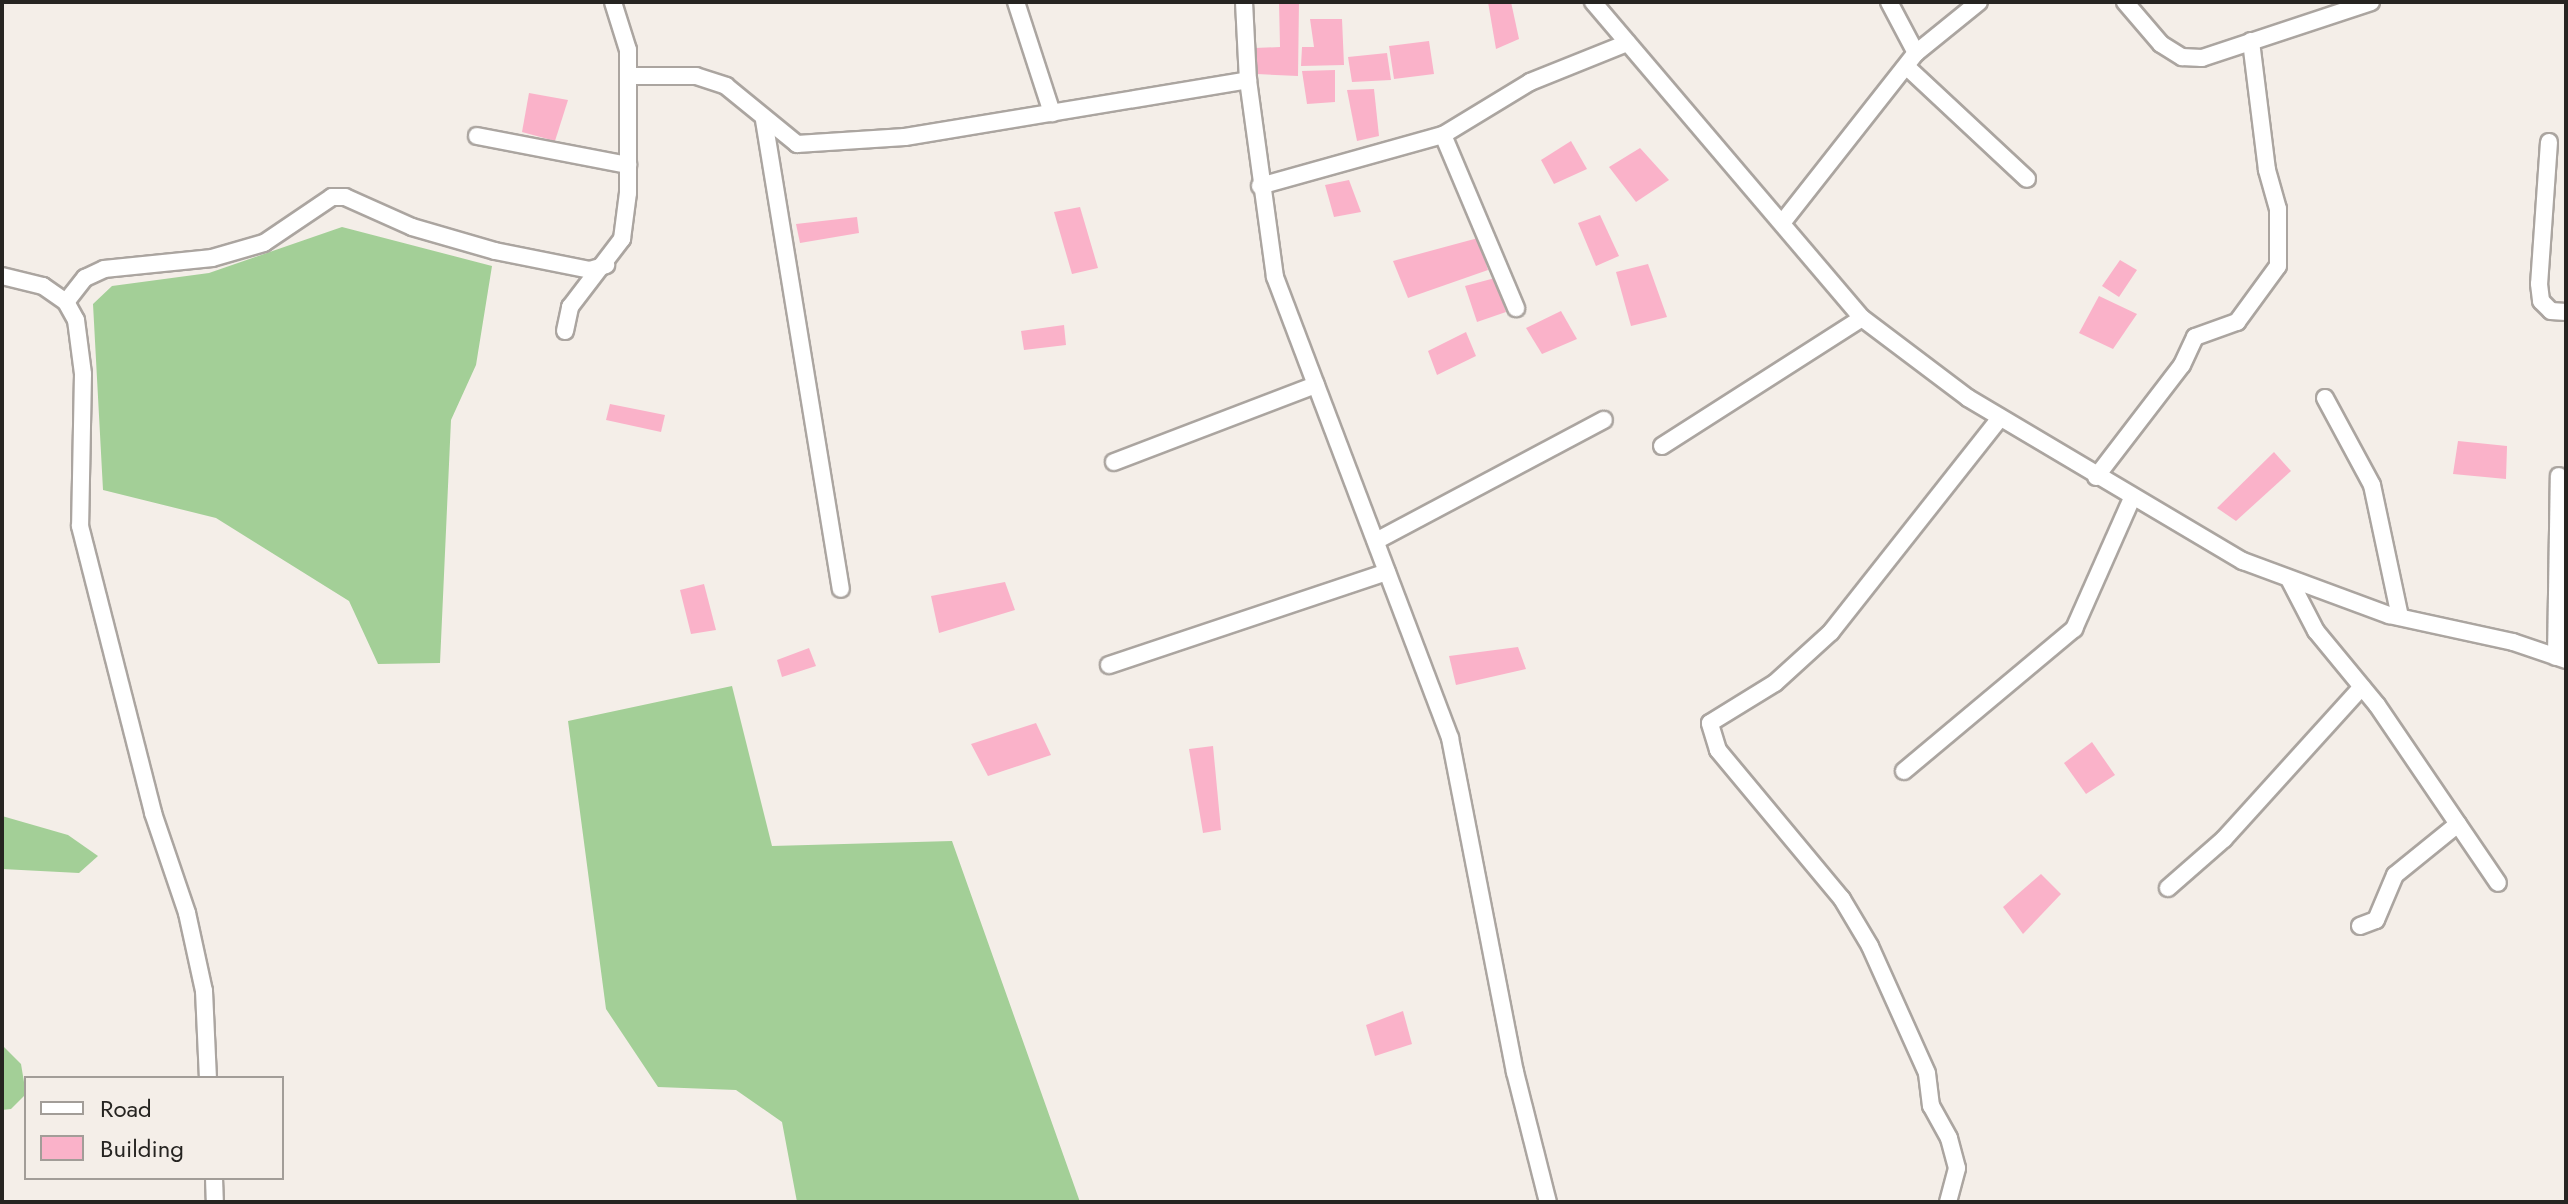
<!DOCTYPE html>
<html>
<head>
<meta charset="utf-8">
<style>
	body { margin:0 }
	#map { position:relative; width:2568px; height:1204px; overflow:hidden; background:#f4eee8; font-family:Jost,sans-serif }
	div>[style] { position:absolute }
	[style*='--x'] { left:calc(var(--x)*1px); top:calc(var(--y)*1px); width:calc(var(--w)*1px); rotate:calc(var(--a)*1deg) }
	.forest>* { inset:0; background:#a3cf97 }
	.building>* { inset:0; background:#fab2c9 }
	.roads { filter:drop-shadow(2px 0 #aba5a0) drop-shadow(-2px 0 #aba5a0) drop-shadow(0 2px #aba5a0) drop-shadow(0 -2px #aba5a0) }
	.minor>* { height:16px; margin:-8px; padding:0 8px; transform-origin:8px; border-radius:8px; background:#fff }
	span { translate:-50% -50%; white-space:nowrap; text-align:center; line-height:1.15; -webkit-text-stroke:6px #f4eee8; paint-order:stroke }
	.frame { position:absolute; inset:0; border:4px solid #262421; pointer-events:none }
	.legend { position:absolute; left:24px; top:1076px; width:260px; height:104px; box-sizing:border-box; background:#f4eee8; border:2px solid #a29d98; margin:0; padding:10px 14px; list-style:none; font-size:24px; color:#262421 }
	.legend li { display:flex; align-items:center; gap:16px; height:40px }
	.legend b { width:40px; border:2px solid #a29d98 }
</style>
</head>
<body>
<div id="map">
	<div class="forest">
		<i style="clip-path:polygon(342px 227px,492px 266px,476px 365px,451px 420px,440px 663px,378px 664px,349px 601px,216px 518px,103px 490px,93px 304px,112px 286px,209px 273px)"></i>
		<i style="clip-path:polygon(732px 686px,772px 846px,952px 841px,1080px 1202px,797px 1202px,782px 1122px,736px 1090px,658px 1087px,606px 1009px,568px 721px)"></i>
		<i style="clip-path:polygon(2px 816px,68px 835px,98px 856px,79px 873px,2px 869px)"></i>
		<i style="clip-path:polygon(3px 1046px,21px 1064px,26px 1094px,11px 1109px,2px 1110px)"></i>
	</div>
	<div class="building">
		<i style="clip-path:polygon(1279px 2px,1299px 2px,1298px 76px,1257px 74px,1255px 48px,1280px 47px)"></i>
		<i style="clip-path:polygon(1488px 2px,1511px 2px,1519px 39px,1496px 49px)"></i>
		<i style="clip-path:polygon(1310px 19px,1342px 19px,1344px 65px,1301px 66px,1302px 47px,1314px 47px)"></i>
		<i style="clip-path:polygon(1429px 41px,1434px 74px,1394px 79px,1389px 46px)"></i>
		<i style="clip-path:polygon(1387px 53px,1391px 80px,1352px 82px,1348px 57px)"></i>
		<i style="clip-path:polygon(1335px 70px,1335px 102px,1307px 104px,1302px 71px)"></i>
		<i style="clip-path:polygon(1374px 89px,1379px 136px,1357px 141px,1347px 90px)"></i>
		<i style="clip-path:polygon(529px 93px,568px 100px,555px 141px,522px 132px)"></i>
		<i style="clip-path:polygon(1571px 141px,1587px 169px,1554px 184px,1541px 160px)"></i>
		<i style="clip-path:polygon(1640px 148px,1669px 180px,1636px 202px,1609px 167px)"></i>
		<i style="clip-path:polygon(1349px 180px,1361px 212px,1334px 217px,1325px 185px)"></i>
		<i style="clip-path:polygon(1080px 207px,1098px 268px,1072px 274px,1054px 212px)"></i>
		<i style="clip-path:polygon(1600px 215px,1619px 256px,1596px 266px,1578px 223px)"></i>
		<i style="clip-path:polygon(857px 217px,859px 233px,800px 243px,796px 224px)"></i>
		<i style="clip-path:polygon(1478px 238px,1488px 270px,1408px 298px,1393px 261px)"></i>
		<i style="clip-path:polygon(2120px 260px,2137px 270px,2119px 297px,2102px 286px)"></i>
		<i style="clip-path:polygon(1648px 264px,1667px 317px,1631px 326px,1616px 272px)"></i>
		<i style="clip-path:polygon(1495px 278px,1506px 312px,1477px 322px,1465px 286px)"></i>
		<i style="clip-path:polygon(2099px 296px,2137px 314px,2113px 349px,2079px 333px)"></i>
		<i style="clip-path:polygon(1561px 311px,1577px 339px,1542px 354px,1526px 328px)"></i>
		<i style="clip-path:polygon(1064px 325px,1066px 345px,1024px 350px,1021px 331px)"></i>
		<i style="clip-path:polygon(1466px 332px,1476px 356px,1437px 375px,1428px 351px)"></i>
		<i style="clip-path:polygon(610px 404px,665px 415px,661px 432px,606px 420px)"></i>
		<i style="clip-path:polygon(2458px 441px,2507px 446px,2506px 479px,2453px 474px)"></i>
		<i style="clip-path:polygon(2274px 452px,2291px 471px,2236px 521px,2217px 508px)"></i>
		<i style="clip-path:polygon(1005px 582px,1015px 610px,939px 633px,931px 596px)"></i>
		<i style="clip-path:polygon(704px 584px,716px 630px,691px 634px,680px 590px)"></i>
		<i style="clip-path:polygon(1518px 647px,1526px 669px,1456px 685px,1449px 656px)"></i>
		<i style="clip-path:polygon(809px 648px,816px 666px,782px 677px,777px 660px)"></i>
		<i style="clip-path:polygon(1036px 723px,1051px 755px,988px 776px,971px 744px)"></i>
		<i style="clip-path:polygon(2092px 742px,2115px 775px,2086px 794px,2064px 763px)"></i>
		<i style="clip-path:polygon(1213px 746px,1221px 830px,1203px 833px,1189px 749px)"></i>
		<i style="clip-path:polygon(2041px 874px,2061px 894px,2023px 934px,2003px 907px)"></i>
		<i style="clip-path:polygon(1403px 1011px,1412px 1044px,1375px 1056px,1366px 1025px)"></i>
	</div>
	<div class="roads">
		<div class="minor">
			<i style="--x:1016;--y:2;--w:117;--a:72"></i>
			<i style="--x:1244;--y:2;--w:78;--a:87.1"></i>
			<i style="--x:1248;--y:80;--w:199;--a:82.2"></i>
			<i style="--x:1275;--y:277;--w:493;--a:69.2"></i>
			<i style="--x:1450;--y:738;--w:340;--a:79"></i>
			<i style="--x:1515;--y:1072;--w:134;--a:75.8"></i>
			<i style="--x:1593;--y:2;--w:415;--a:49.6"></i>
			<i style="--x:1862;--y:318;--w:133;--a:37"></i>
			<i style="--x:1968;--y:398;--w:320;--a:30.7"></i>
			<i style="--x:2243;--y:561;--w:156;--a:20.3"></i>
			<i style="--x:2389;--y:615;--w:127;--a:12.3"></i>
			<i style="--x:2513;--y:642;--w:56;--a:18.8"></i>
			<i style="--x:1889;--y:2;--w:58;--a:62.1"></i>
			<i style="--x:2125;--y:2;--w:55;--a:49.4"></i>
			<i style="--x:2161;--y:44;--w:25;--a:32"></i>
			<i style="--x:2182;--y:57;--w:20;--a:3"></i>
			<i style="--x:2202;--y:58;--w:178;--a:-18.3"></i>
			<i style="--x:1907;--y:67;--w:164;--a:43"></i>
			<i style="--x:629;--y:76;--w:67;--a:0"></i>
			<i style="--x:696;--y:76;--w:32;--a:18"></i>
			<i style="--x:726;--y:86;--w:92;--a:39.2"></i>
			<i style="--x:797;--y:144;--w:108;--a:-3.7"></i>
			<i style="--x:905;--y:137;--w:348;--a:-9.4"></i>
			<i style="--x:764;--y:120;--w:475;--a:80.7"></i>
			<i style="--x:1443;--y:135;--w:188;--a:67.1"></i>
			<i style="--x:477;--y:136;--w:154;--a:10.9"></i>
			<i style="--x:2549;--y:142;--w:142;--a:94"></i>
			<i style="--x:2539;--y:284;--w:17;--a:83"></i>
			<i style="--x:2541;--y:301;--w:14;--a:45"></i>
			<i style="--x:2551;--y:311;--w:15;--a:4"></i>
			<i style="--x:1260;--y:186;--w:190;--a:-15.6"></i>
			<i style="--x:1443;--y:135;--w:102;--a:-31.3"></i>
			<i style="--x:1530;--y:82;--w:105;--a:-21.9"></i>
			<i style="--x:1782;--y:223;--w:216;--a:-51.8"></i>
			<i style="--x:1916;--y:53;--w:81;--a:-39"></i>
			<i style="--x:2;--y:276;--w:42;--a:13.7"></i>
			<i style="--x:43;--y:286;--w:28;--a:35"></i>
			<i style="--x:66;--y:302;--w:21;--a:61"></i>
			<i style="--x:76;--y:320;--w:54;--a:82.6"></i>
			<i style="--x:83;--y:374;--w:152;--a:91.1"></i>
			<i style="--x:80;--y:526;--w:296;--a:75.7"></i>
			<i style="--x:153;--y:813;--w:106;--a:71.2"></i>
			<i style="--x:187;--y:913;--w:80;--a:77.7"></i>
			<i style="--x:204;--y:991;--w:87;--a:87.4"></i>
			<i style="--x:66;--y:302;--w:31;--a:-52"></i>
			<i style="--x:85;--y:278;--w:21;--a:-25"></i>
			<i style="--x:104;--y:269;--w:109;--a:-5.8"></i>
			<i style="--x:212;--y:258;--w:54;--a:-16.1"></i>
			<i style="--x:264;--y:243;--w:82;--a:-34.1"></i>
			<i style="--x:332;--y:197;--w:13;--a:0"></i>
			<i style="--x:345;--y:197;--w:73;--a:24.1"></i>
			<i style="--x:412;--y:227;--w:86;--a:16.1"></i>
			<i style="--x:495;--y:251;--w:97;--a:11.3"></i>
			<i style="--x:590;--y:270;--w:17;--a:-17"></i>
			<i style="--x:565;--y:331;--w:25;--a:-78"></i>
			<i style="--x:570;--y:307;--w:86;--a:-52.6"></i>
			<i style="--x:622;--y:239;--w:46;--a:-82.6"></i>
			<i style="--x:628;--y:193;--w:143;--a:-90"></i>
			<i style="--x:628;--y:50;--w:50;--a:-107.4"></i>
			<i style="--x:2325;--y:398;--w:99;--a:61.6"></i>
			<i style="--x:2372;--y:485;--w:135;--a:78"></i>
			<i style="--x:1662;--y:446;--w:237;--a:-32.6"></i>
			<i style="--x:1114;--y:462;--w:216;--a:-20.9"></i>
			<i style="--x:2096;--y:477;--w:141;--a:-52.5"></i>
			<i style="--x:2182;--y:365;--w:31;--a:-65"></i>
			<i style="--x:2195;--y:337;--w:45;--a:-19.7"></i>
			<i style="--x:2237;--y:322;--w:69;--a:-53.8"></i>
			<i style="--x:2278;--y:266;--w:57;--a:-90"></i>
			<i style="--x:2278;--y:209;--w:41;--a:-105.8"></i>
			<i style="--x:2267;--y:170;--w:130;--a:-97.1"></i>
			<i style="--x:1376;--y:541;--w:258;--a:-28"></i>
			<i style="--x:2289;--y:579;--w:59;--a:62.6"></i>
			<i style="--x:2316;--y:631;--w:96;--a:50.5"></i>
			<i style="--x:2377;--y:705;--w:215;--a:55.8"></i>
			<i style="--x:2556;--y:657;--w:181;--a:-89.1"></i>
			<i style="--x:1109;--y:665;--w:293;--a:-18.5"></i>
			<i style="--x:1904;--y:771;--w:222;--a:-39.9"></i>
			<i style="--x:2074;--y:629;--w:143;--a:-66.1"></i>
			<i style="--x:2168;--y:888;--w:74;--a:-41.2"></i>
			<i style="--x:2224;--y:839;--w:205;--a:-47.8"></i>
			<i style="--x:2360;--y:926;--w:17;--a:-21"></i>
			<i style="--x:2376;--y:920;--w:49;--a:-67.1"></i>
			<i style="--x:2395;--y:875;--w:81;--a:-39"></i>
			<i style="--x:214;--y:1178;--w:24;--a:88"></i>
			<i style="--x:1948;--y:1202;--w:35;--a:-75"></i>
			<i style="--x:1957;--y:1168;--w:31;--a:-105"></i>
			<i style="--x:1949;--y:1138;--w:37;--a:-119"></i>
			<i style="--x:1931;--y:1106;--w:33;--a:-97"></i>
			<i style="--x:1927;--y:1073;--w:139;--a:-114.2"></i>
			<i style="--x:1870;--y:946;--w:55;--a:-120.8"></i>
			<i style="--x:1842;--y:899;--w:194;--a:-129.8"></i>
			<i style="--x:1718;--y:750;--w:28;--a:-107"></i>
			<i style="--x:1710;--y:723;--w:76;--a:-31.6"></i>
			<i style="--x:1775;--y:683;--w:76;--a:-42.3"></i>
			<i style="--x:1831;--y:632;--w:273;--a:-51.7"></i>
		</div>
	</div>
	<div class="frame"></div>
	<ul class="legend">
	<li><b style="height:10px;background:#fff"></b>Road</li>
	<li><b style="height:22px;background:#fab2c9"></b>Building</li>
	</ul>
</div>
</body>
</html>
